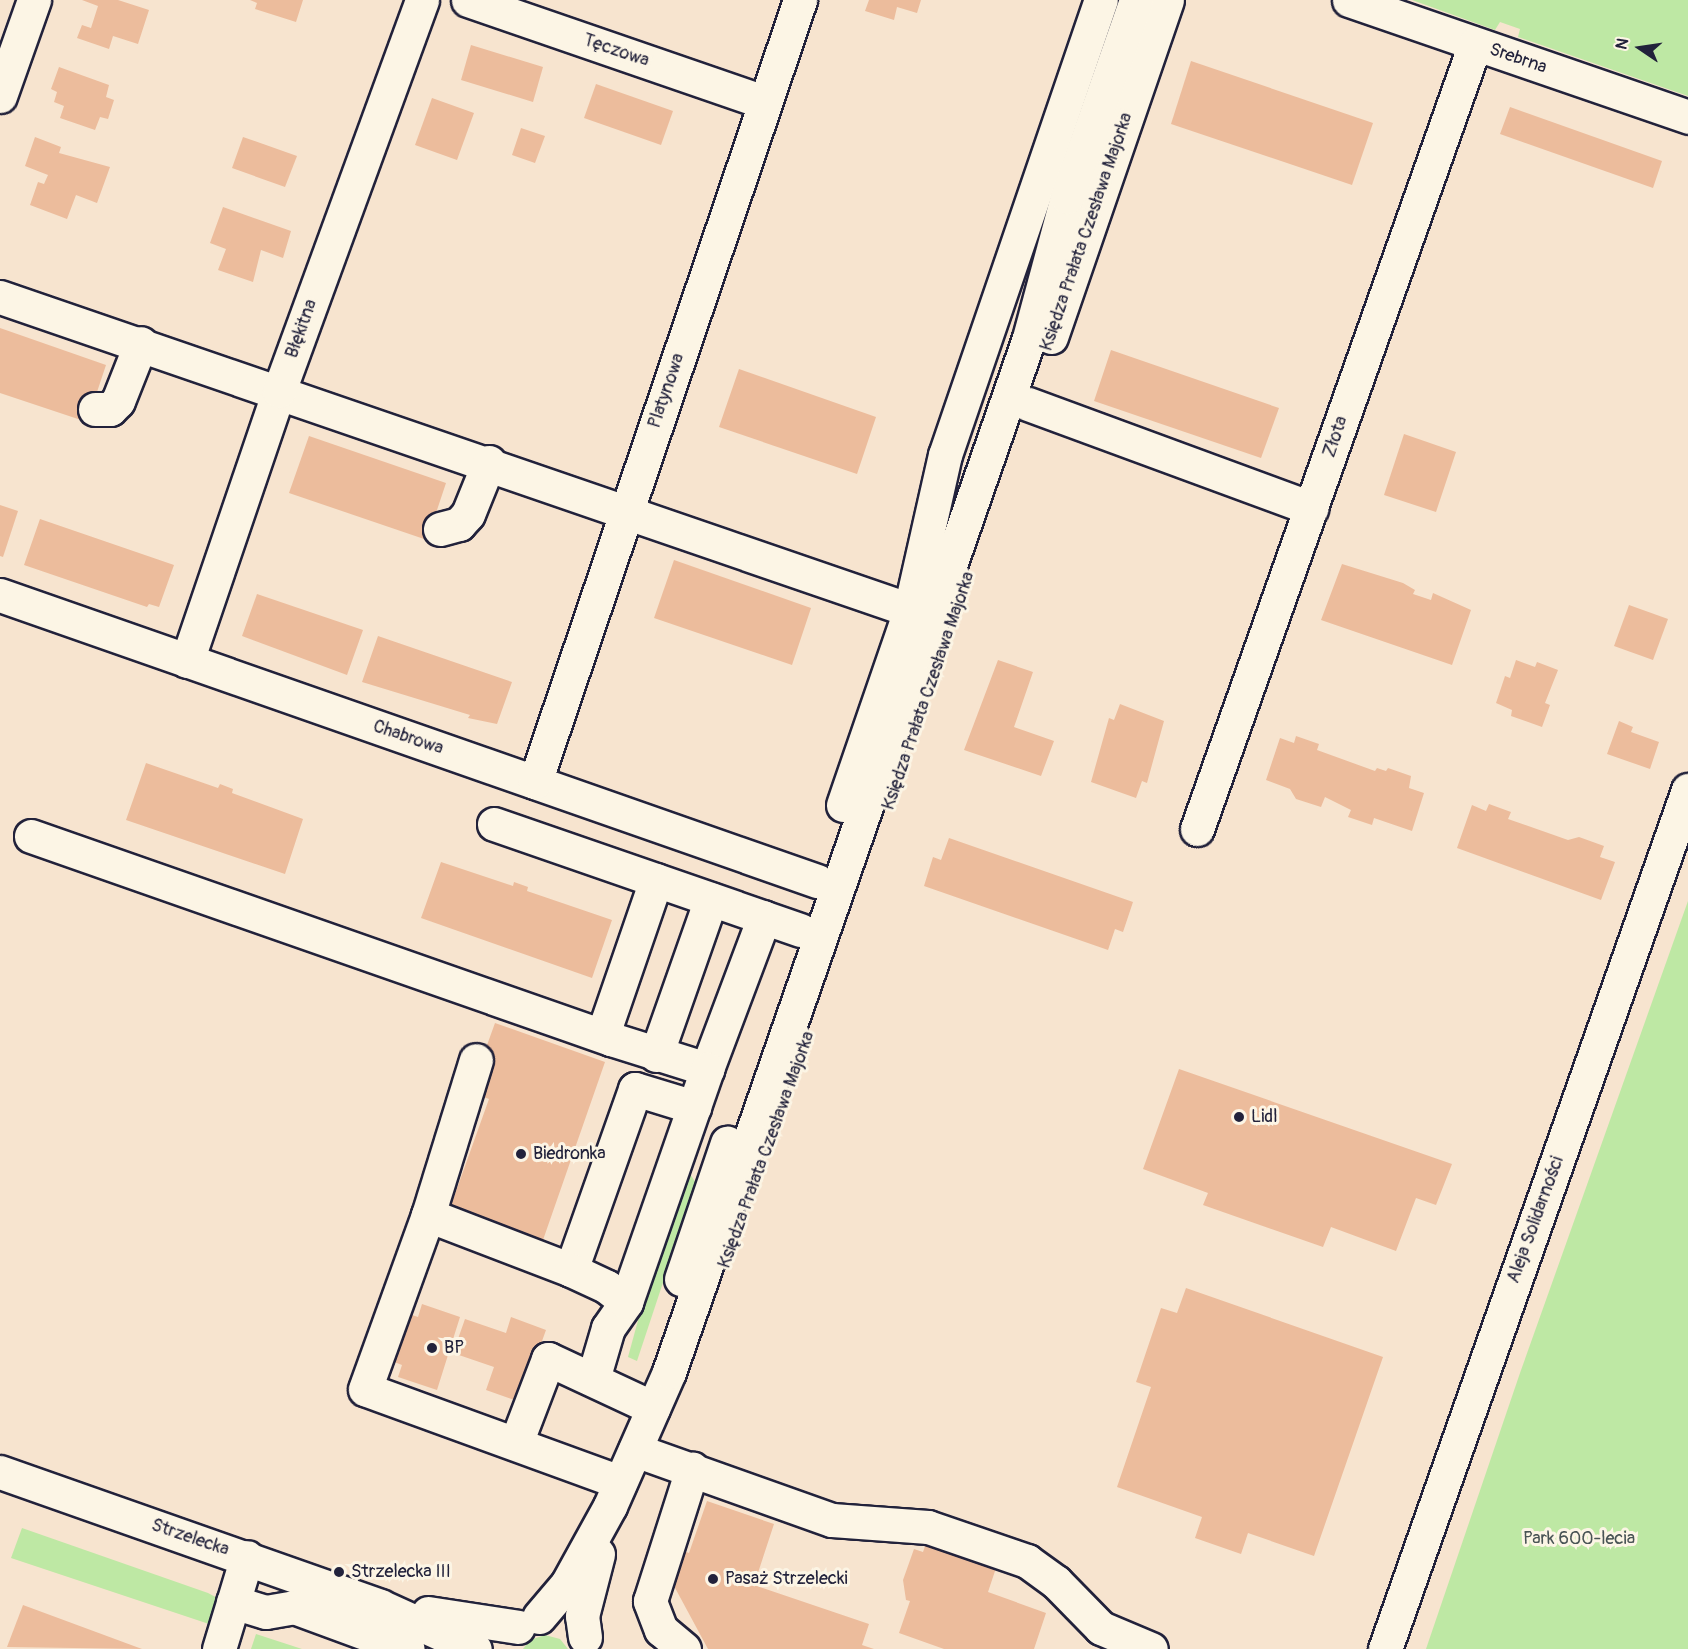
<!DOCTYPE html>
<html>
<head>
<meta charset="utf-8">
<style>
	body { margin:0 }
	#map { position:relative; width:1688px; height:1649px; overflow:hidden; background:#f7e4cf; font-family:Pangolin,sans-serif }
	div>[style] { position:absolute }
	[style*='--x'] { left:calc(var(--x)*1px); top:calc(var(--y)*1px); width:calc(var(--w)*1px); rotate:calc(var(--a)*1deg) }
	.green>* { inset:0; background:#bee8a4 }
	.building>* { inset:0; background:#ecbc9c }
	.roads { filter:drop-shadow(2px 0 #22223b) drop-shadow(-2px 0 #22223b) drop-shadow(0 2px #22223b) drop-shadow(0 -2px #22223b) }
	.minor>* { height:33px; margin:-16.5px; padding:0 16.5px; transform-origin:16.5px; border-radius:16.5px; background:#fcf5e5 }
	.dots>* { width:16px; height:16px; translate:-50% -50%; box-sizing:border-box; border:3px solid #fcf5e5; border-radius:50% }
	span { translate:-50% -50%; white-space:nowrap; text-align:center; line-height:1.15; -webkit-text-stroke:6px #fcf5e5; paint-order:stroke }
	.street-label { font-size:18px; color:#22223b }
	.poi-label { font-size:18px; color:#22223b }
	.left { translate:0 -50%; text-align:left }
	.park-label { font-size:18px; color:#495455 }
	.north { position:absolute; left:1610px; top:18px; width:60px; height:60px; -webkit-text-stroke:4px #fcf5e5; paint-order:stroke; rotate:283deg; font-size:16px; font-weight:700; line-height:24px; text-align:center; color:#22223b }
	.north::after { content:''; display:block; margin:auto; width:21px; height:27px; background:#22223b; clip-path:polygon(50% 0,100% 100%,50% 72%,0 100%) }
</style>
</head>
<body>
<div id="map">
	<div class="green">
		<i style="clip-path:polygon(1412px 0,1688px 0,1688px 96px,1518px 37px,1520px 29px,1500px 22px,1495px 30px)"></i>
		<i style="clip-path:polygon(1688px 901px,1688px 1649px,1426px 1649px,1520px 1373px)"></i>
		<i style="clip-path:polygon(690px 1174px,696px 1183px,637px 1361px,628px 1357px,677px 1178px)"></i>
		<i style="clip-path:polygon(22px 1528px,208px 1593px,223px 1601px,215px 1626px,11px 1558px)"></i>
		<i style="clip-path:polygon(256px 1634px,302px 1649px,251px 1649px)"></i>
		<i style="clip-path:polygon(545px 1635px,560px 1639px,568px 1649px,523px 1649px,530px 1640px)"></i>
	</div>
	<div class="building">
		<i style="clip-path:polygon(82px 0,118px 0,149px 10px,138px 44px,113px 36px,109px 49px,77px 38px,82px 25px,91px 28px,98px 6px)"></i>
		<i style="clip-path:polygon(250px 0,303px 0,296px 22px,255px 9px,257px 3px)"></i>
		<i style="clip-path:polygon(869px 0,921px 0,917px 13px,897px 7px,894px 20px,865px 11px)"></i>
		<i style="clip-path:polygon(471px 45px,543px 67px,533px 102px,461px 80px)"></i>
		<i style="clip-path:polygon(1191px 61px,1373px 123px,1352px 185px,1171px 124px)"></i>
		<i style="clip-path:polygon(59px 67px,109px 85px,106px 97px,114px 100px,108px 119px,100px 117px,95px 130px,60px 118px,64px 106px,54px 102px,57px 92px,51px 89px)"></i>
		<i style="clip-path:polygon(596px 84px,673px 111px,661px 145px,584px 118px)"></i>
		<i style="clip-path:polygon(432px 98px,474px 113px,457px 160px,415px 145px)"></i>
		<i style="clip-path:polygon(1510px 107px,1662px 161px,1653px 188px,1500px 134px)"></i>
		<i style="clip-path:polygon(521px 128px,545px 136px,535px 163px,512px 155px)"></i>
		<i style="clip-path:polygon(35px 137px,61px 147px,59px 153px,110px 167px,97px 203px,76px 195px,67px 219px,30px 205px,38px 182px,44px 184px,48px 175px,25px 166px)"></i>
		<i style="clip-path:polygon(243px 137px,297px 156px,285px 187px,232px 168px)"></i>
		<i style="clip-path:polygon(223px 207px,291px 231px,283px 258px,261px 250px,253px 282px,218px 270px,226px 249px,210px 243px)"></i>
		<i style="clip-path:polygon(0 328px,106px 365px,87px 422px,0 393px)"></i>
		<i style="clip-path:polygon(1111px 350px,1279px 408px,1261px 458px,1094px 401px)"></i>
		<i style="clip-path:polygon(739px 369px,876px 417px,857px 474px,719px 427px)"></i>
		<i style="clip-path:polygon(1404px 434px,1456px 452px,1436px 512px,1384px 495px)"></i>
		<i style="clip-path:polygon(309px 436px,446px 483px,427px 540px,289px 493px)"></i>
		<i style="clip-path:polygon(0 505px,18px 511px,3px 557px,0 556px)"></i>
		<i style="clip-path:polygon(40px 519px,174px 565px,159px 607px,149px 604px,147px 607px,24px 565px)"></i>
		<i style="clip-path:polygon(674px 560px,811px 608px,792px 665px,654px 618px)"></i>
		<i style="clip-path:polygon(1342px 564px,1403px 583px,1415px 590px,1413px 594px,1431px 600px,1433px 593px,1471px 610px,1452px 665px,1321px 620px)"></i>
		<i style="clip-path:polygon(257px 594px,363px 630px,347px 675px,242px 636px)"></i>
		<i style="clip-path:polygon(1629px 605px,1668px 619px,1653px 660px,1614px 646px)"></i>
		<i style="clip-path:polygon(378px 636px,512px 682px,497px 724px,468px 718px,470px 715px,362px 682px)"></i>
		<i style="clip-path:polygon(998px 660px,1033px 672px,1014px 727px,1054px 741px,1041px 776px,964px 750px)"></i>
		<i style="clip-path:polygon(1516px 660px,1535px 667px,1537px 662px,1558px 670px,1545px 703px,1550px 705px,1542px 727px,1511px 716px,1512px 710px,1496px 703px,1505px 676px,1510px 678px)"></i>
		<i style="clip-path:polygon(1120px 704px,1164px 721px,1147px 783px,1142px 781px,1136px 798px,1091px 782px,1109px 718px,1114px 720px)"></i>
		<i style="clip-path:polygon(1619px 721px,1633px 727px,1631px 732px,1659px 742px,1650px 769px,1607px 754px)"></i>
		<i style="clip-path:polygon(1296px 736px,1319px 744px,1317px 750px,1375px 771px,1377px 768px,1386px 771px,1388px 768px,1411px 776px,1409px 788px,1424px 793px,1412px 831px,1374px 818px,1372px 825px,1348px 817px,1351px 810px,1325px 797px,1321px 807px,1296px 799px,1290px 789px,1266px 780px,1280px 738px,1294px 743px)"></i>
		<i style="clip-path:polygon(146px 763px,218px 788px,220px 784px,233px 789px,232px 793px,303px 819px,285px 874px,126px 820px)"></i>
		<i style="clip-path:polygon(1489px 804px,1511px 812px,1508px 819px,1568px 840px,1579px 837px,1604px 846px,1600px 857px,1615px 862px,1601px 900px,1457px 848px,1472px 805px,1486px 811px)"></i>
		<i style="clip-path:polygon(949px 838px,1133px 902px,1123px 932px,1115px 929px,1108px 950px,924px 886px,933px 857px,941px 860px)"></i>
		<i style="clip-path:polygon(441px 862px,513px 886px,514px 882px,528px 887px,527px 891px,612px 920px,592px 978px,421px 918px)"></i>
		<i style="clip-path:polygon(495px 1023px,605px 1062px,543px 1240px,450px 1208px,489px 1099px,470px 1092px)"></i>
		<i style="clip-path:polygon(1179px 1069px,1452px 1164px,1436px 1205px,1416px 1198px,1396px 1251px,1331px 1227px,1323px 1247px,1203px 1205px,1208px 1193px,1143px 1169px)"></i>
		<i style="clip-path:polygon(1186px 1288px,1383px 1357px,1314px 1556px,1248px 1533px,1241px 1554px,1195px 1538px,1202px 1517px,1117px 1487px,1151px 1387px,1136px 1382px,1161px 1308px,1177px 1313px)"></i>
		<i style="clip-path:polygon(422px 1304px,460px 1317px,437px 1390px,398px 1377px,402px 1365px,384px 1358px,400px 1311px,418px 1317px)"></i>
		<i style="clip-path:polygon(511px 1317px,546px 1330px,520px 1402px,486px 1390px,494px 1367px,453px 1353px,465px 1319px,506px 1333px)"></i>
		<i style="clip-path:polygon(707px 1501px,774px 1524px,754px 1585px,869px 1624px,862px 1645px,874px 1649px,708px 1649px,667px 1573px,675px 1548px,689px 1553px)"></i>
		<i style="clip-path:polygon(930px 1532px,1000px 1556px,988px 1592px,1046px 1613px,1034px 1649px,944px 1649px,899px 1633px,910px 1601px,906px 1600px,903px 1580px,914px 1549px,923px 1552px)"></i>
		<i style="clip-path:polygon(23px 1605px,142px 1649px,7px 1647px)"></i>
	</div>
	<div class="roads">
		<div class="minor">
			<i style="--x:468;--y:0;--w:313;--a:19"></i>
			<i style="--x:1349;--y:0;--w:359;--a:19"></i>
			<i style="--x:0;--y:96;--w:102;--a:-70.5"></i>
			<i style="--x:0;--y:297;--w:962;--a:18.98"></i>
			<i style="--x:910;--y:610;--w:159;--a:-77.3"></i>
			<i style="--x:945;--y:455;--w:481;--a:-71.1"></i>
			<i style="--x:1051;--y:337;--w:356;--a:-71"></i>
			<i style="--x:1028;--y:404;--w:302;--a:20.2"></i>
			<i style="--x:95;--y:409;--w:15;--a:0"></i>
			<i style="--x:110;--y:409;--w:11;--a:-45"></i>
			<i style="--x:118;--y:401;--w:62;--a:-68.4"></i>
			<i style="--x:440;--y:529;--w:20;--a:-15"></i>
			<i style="--x:459;--y:524;--w:13;--a:-48"></i>
			<i style="--x:468;--y:514;--w:56;--a:-68"></i>
			<i style="--x:0;--y:595;--w:866;--a:19.29"></i>
			<i style="--x:187;--y:661;--w:285;--a:-71.2"></i>
			<i style="--x:279;--y:391;--w:416;--a:-69.9"></i>
			<i style="--x:535;--y:782;--w:826;--a:-71.28"></i>
			<i style="--x:843;--y:805;--w:227;--a:-71"></i>
			<i style="--x:494;--y:824;--w:324;--a:19.1"></i>
			<i style="--x:1197;--y:829;--w:833;--a:-70.5"></i>
			<i style="--x:31;--y:836;--w:614;--a:19.29"></i>
			<i style="--x:656;--y:880;--w:150;--a:109"></i>
			<i style="--x:607;--y:1022;--w:10;--a:96"></i>
			<i style="--x:606;--y:1032;--w:9;--a:54"></i>
			<i style="--x:611;--y:1039;--w:101;--a:17.4"></i>
			<i style="--x:707;--y:1069;--w:162;--a:-69.4"></i>
			<i style="--x:656;--y:1055;--w:165;--a:-70.6"></i>
			<i style="--x:428;--y:1215;--w:162;--a:-72.8"></i>
			<i style="--x:571;--y:1270;--w:192;--a:-70.5"></i>
			<i style="--x:635;--y:1089;--w:62;--a:17"></i>
			<i style="--x:681;--y:1279;--w:144;--a:-71.3"></i>
			<i style="--x:593;--y:1379;--w:53;--a:-73.6"></i>
			<i style="--x:608;--y:1328;--w:32;--a:-55"></i>
			<i style="--x:626;--y:1302;--w:247;--a:-70.8"></i>
			<i style="--x:516;--y:1443;--w:90;--a:-69.1"></i>
			<i style="--x:548;--y:1359;--w:116;--a:25"></i>
			<i style="--x:635;--y:1450;--w:209;--a:19.6"></i>
			<i style="--x:832;--y:1520;--w:96;--a:4.2"></i>
			<i style="--x:928;--y:1527;--w:105;--a:19"></i>
			<i style="--x:1027;--y:1561;--w:36;--a:36"></i>
			<i style="--x:1056;--y:1582;--w:64;--a:45.6"></i>
			<i style="--x:1101;--y:1628;--w:54;--a:22.8"></i>
			<i style="--x:0;--y:1472;--w:403;--a:19.4"></i>
			<i style="--x:380;--y:1606;--w:104;--a:24.4"></i>
			<i style="--x:620;--y:1482;--w:271;--a:-160"></i>
			<i style="--x:365;--y:1389;--w:185;--a:-70.1"></i>
			<i style="--x:428;--y:1215;--w:153;--a:21"></i>
			<i style="--x:571;--y:1270;--w:40;--a:25"></i>
			<i style="--x:607;--y:1287;--w:24;--a:38"></i>
			<i style="--x:233;--y:1602;--w:34;--a:17"></i>
			<i style="--x:266;--y:1612;--w:28;--a:-10"></i>
			<i style="--x:294;--y:1607;--w:121;--a:20.2"></i>
			<i style="--x:428;--y:1613;--w:91;--a:8.8"></i>
			<i style="--x:539;--y:1617;--w:43;--a:-49.7"></i>
			<i style="--x:567;--y:1584;--w:89;--a:-61.1"></i>
			<i style="--x:610;--y:1506;--w:146;--a:-66.2"></i>
			<i style="--x:669;--y:1372;--w:1095;--a:-70.8"></i>
			<i style="--x:1029;--y:338;--w:146;--a:-74.9"></i>
			<i style="--x:1067;--y:197;--w:209;--a:-70.7"></i>
			<i style="--x:585;--y:1637;--w:21;--a:-98"></i>
			<i style="--x:582;--y:1616;--w:64;--a:-75.5"></i>
			<i style="--x:219;--y:1649;--w:96;--a:-73.1"></i>
			<i style="--x:684;--y:1649;--w:30;--a:-140"></i>
			<i style="--x:661;--y:1630;--w:31;--a:-111"></i>
			<i style="--x:650;--y:1601;--w:139;--a:-72.3"></i>
			<i style="--x:1385;--y:1649;--w:911;--a:-70.57"></i>
		</div>
	</div>
	<div class="dots">
		<i style="left:1239px;top:1117px;background:#22223b"></i>
		<i style="left:521px;top:1154px;background:#22223b"></i>
		<i style="left:432px;top:1348px;background:#22223b"></i>
		<i style="left:339px;top:1572px;background:#22223b"></i>
		<i style="left:713px;top:1579px;background:#22223b"></i>
	</div>
	<div class="street-label">
		<span style="left:616px;top:51px;rotate:19deg">Tęczowa</span>
		<span style="left:1518px;top:59px;rotate:19deg">Srebrna</span>
		<span style="left:1087px;top:232px;rotate:-71deg">Księdza Prałata Czesława Majorka</span>
		<span style="left:302px;top:329px;rotate:-70deg">Błękitna</span>
		<span style="left:667px;top:391px;rotate:-71deg">Platynowa</span>
		<span style="left:1336px;top:437px;rotate:-71deg">Złota</span>
		<span style="left:929px;top:691px;rotate:-71deg">Księdza Prałata Czesława Majorka</span>
		<span style="left:408px;top:738px;rotate:19deg">Chabrowa</span>
		<span style="left:767px;top:1150px;rotate:-70deg">Księdza Prałata Czesława Majorka</span>
		<span style="left:1536px;top:1220px;rotate:-70deg">Aleja Solidarności</span>
		<span style="left:190px;top:1538px;rotate:19deg">Strzelecka</span>
	</div>
	<div class="poi-label">
		<span class="left" style="left:1251px;top:1117px">Lidl</span>
		<span class="left" style="left:533px;top:1154px">Biedronka</span>
		<span class="left" style="left:444px;top:1348px">BP</span>
		<span class="left" style="left:351px;top:1572px">Strzelecka III</span>
		<span class="left" style="left:725px;top:1579px">Pasaż Strzelecki</span>
	</div>
	<div class="park-label">
		<span style="left:1579px;top:1539px">Park 600-lecia</span>
	</div>
	<div class="north">N</div>
</div>
</body>
</html>
